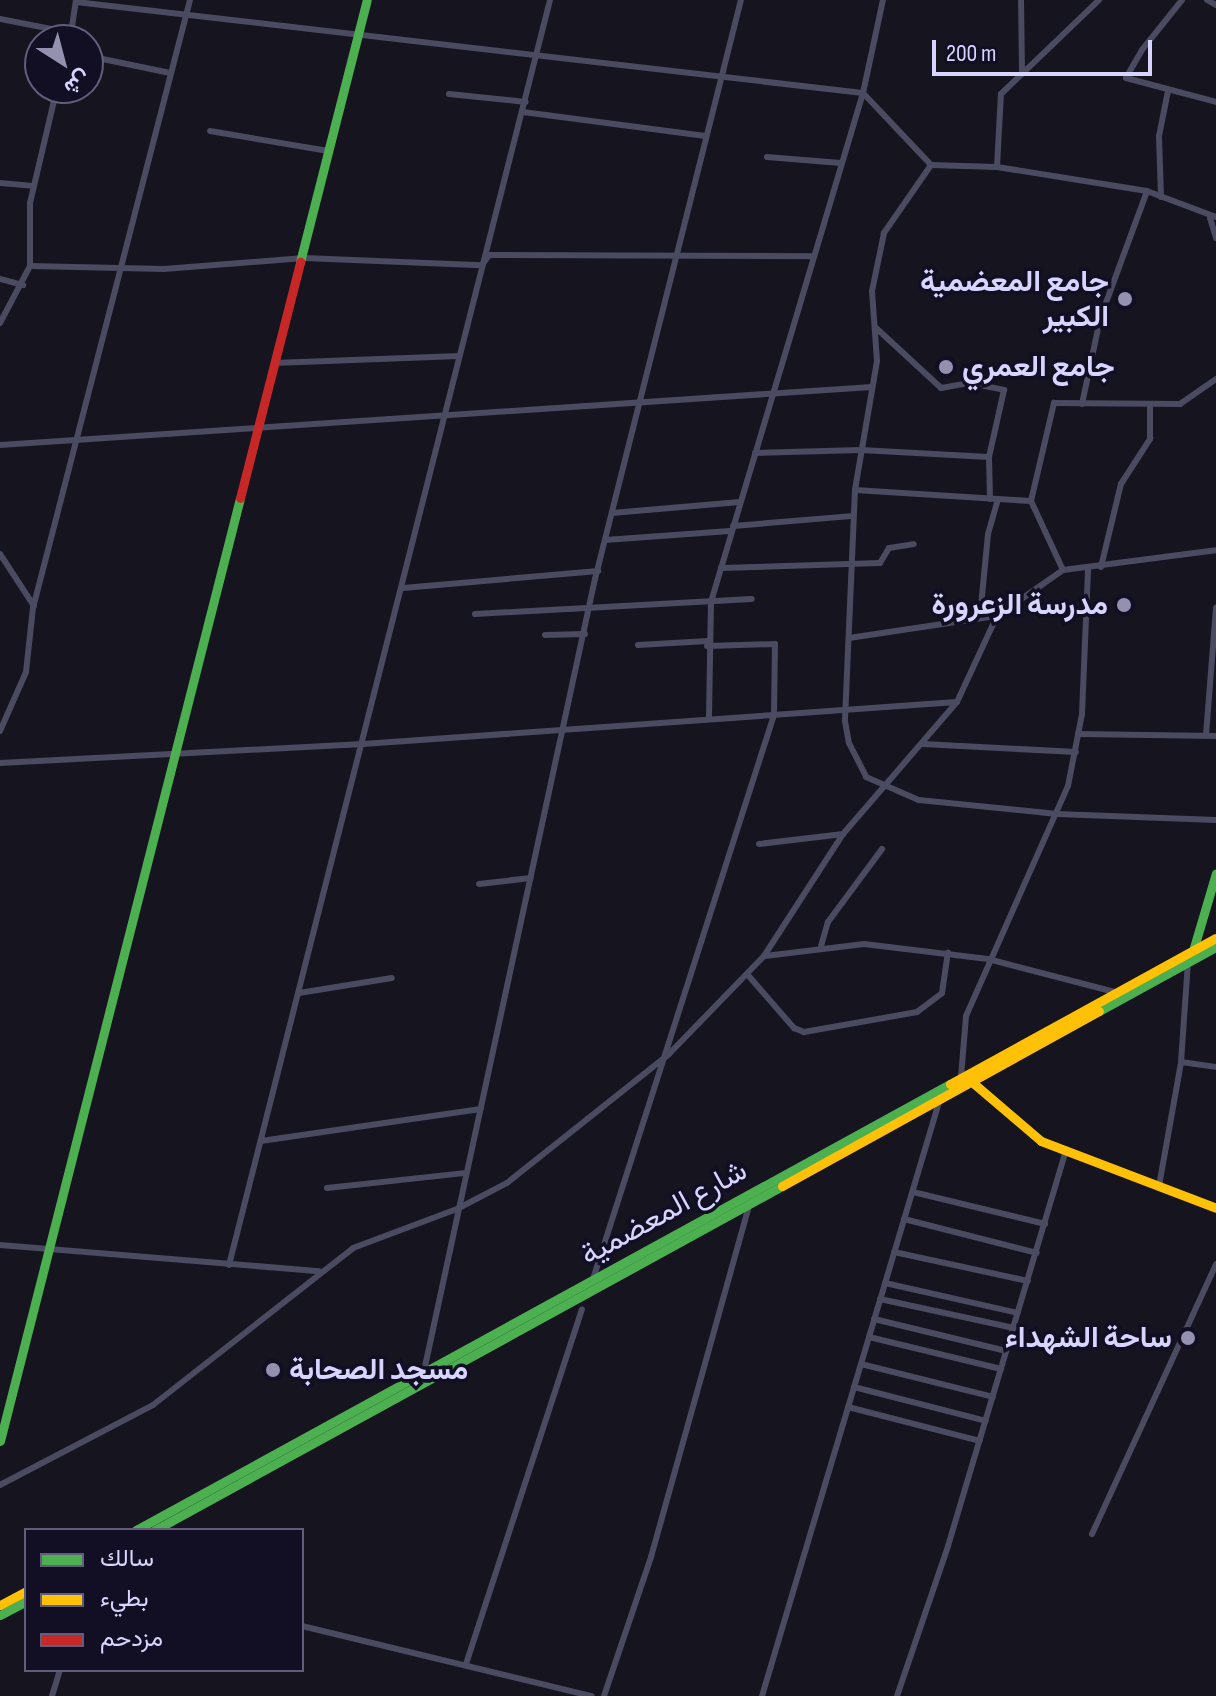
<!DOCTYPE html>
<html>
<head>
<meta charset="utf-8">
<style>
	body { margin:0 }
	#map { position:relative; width:1216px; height:1696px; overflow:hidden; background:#16141f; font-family:"Sofia Sans Condensed",Vazirmatn,sans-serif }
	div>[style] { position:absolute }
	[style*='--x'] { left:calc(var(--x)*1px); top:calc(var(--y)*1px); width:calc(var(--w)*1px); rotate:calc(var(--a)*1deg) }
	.street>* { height:6px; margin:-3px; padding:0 3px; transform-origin:3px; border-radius:3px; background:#4a4a60 }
	.fast>* { height:9px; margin:-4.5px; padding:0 4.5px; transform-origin:4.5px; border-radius:4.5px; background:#4caf50 }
	.slow>* { height:9px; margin:-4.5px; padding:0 4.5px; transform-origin:4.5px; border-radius:4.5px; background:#ffc107 }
	.jam>* { height:9px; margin:-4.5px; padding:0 4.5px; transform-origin:4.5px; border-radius:4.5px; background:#c62828 }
	.dots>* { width:22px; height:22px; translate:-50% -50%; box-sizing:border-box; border:4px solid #120f24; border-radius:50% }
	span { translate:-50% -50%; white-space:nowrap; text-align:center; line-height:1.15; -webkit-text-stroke:7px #120f24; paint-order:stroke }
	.poi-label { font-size:30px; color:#d7d4fd; font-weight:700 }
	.right { translate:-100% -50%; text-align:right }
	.left { translate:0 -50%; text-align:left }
	.street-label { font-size:30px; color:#d7d4fd }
	.legend { position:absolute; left:24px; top:1528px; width:280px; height:144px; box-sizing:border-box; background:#120f24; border:2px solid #615e7b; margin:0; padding:10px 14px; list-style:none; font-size:24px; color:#d7d4fd }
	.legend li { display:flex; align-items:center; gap:16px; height:40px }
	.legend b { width:40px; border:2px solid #615e7b }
	.north { position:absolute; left:24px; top:24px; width:80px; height:80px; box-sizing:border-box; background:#120f24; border:2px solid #615e7b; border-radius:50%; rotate:144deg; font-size:22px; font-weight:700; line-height:32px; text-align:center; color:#d7d4fd }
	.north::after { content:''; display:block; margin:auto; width:28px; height:36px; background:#9391af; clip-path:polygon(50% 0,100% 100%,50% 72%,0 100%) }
	.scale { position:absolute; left:932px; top:40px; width:220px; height:36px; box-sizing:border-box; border:4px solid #d7d4fd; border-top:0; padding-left:10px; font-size:24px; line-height:28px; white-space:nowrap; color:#d7d4fd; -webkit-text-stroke:6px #120f24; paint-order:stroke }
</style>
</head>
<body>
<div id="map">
	<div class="street">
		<i style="--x:1021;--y:0;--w:74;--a:89.2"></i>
		<i style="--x:1182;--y:0;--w:64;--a:128.7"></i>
		<i style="--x:1142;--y:50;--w:32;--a:120"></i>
		<i style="--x:1126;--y:78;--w:93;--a:14.9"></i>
		<i style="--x:1207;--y:0;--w:10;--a:29"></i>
		<i style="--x:76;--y:2;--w:792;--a:6.6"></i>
		<i style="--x:863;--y:93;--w:99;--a:46.6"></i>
		<i style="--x:0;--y:19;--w:73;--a:11"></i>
		<i style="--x:70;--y:40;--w:40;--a:-81.5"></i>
		<i style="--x:88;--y:56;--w:84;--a:11.7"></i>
		<i style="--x:449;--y:94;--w:77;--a:5.9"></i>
		<i style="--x:523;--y:112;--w:184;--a:7.5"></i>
		<i style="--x:210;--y:131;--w:120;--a:9.6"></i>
		<i style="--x:767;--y:157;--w:74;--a:4.6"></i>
		<i style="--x:997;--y:167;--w:73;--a:-86.9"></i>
		<i style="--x:1001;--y:94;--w:136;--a:-43.8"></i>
		<i style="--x:0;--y:183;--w:33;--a:5"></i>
		<i style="--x:1161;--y:197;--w:61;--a:-91.9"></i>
		<i style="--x:1159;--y:136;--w:46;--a:-78.7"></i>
		<i style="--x:1216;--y:217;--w:74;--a:-159.4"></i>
		<i style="--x:1147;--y:191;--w:152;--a:-170.9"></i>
		<i style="--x:997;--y:167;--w:66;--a:-178.3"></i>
		<i style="--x:931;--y:165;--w:83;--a:124.7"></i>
		<i style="--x:884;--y:233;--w:59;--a:101.7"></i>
		<i style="--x:872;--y:291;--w:70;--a:85.9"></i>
		<i style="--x:877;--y:361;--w:131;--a:99.7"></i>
		<i style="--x:855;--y:490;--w:176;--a:3.6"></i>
		<i style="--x:1031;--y:501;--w:76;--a:65.1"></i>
		<i style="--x:1063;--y:570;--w:154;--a:-7.4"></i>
		<i style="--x:1210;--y:218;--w:21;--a:73"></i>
		<i style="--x:30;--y:266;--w:134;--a:1.3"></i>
		<i style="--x:164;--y:269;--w:140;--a:-4.5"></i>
		<i style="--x:304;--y:258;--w:178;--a:2.3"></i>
		<i style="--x:482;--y:265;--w:12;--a:-55"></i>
		<i style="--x:489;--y:255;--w:325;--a:0.2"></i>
		<i style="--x:0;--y:279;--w:24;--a:15"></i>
		<i style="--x:0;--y:323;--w:64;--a:-62.2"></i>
		<i style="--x:30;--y:266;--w:63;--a:-90"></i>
		<i style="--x:30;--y:203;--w:118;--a:-76.8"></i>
		<i style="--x:875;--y:327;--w:90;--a:42.7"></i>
		<i style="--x:941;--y:388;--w:28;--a:-10"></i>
		<i style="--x:969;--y:383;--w:36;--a:11"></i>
		<i style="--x:1004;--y:390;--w:69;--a:102.6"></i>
		<i style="--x:989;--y:457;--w:42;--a:88.6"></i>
		<i style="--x:274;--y:363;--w:185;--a:-2.2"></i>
		<i style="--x:1082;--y:404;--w:87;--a:-78"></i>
		<i style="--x:1100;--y:319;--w:136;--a:-69.8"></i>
		<i style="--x:0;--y:445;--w:874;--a:-3.81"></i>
		<i style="--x:755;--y:453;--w:106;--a:-1.6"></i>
		<i style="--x:861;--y:450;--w:128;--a:3.1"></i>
		<i style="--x:855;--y:490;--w:231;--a:92.5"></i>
		<i style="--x:845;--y:721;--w:22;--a:80"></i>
		<i style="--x:849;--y:743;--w:38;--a:63"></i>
		<i style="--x:866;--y:777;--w:58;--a:23.5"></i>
		<i style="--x:919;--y:800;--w:139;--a:5.8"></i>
		<i style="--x:1057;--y:814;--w:159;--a:2.2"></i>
		<i style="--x:1031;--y:501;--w:101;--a:-76.8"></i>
		<i style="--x:1054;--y:403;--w:126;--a:0.5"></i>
		<i style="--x:1180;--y:404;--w:44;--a:-34.8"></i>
		<i style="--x:612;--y:513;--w:128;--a:-4.9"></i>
		<i style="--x:733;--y:526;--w:118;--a:-4.8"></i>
		<i style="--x:605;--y:540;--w:125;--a:-4.1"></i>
		<i style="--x:0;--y:554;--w:62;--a:56.8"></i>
		<i style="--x:1101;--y:567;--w:85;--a:-76.5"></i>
		<i style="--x:1121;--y:484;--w:54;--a:-57.2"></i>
		<i style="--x:1150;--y:439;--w:34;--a:-90"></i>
		<i style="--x:721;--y:568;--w:159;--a:-1.8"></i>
		<i style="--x:880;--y:563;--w:17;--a:-59"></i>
		<i style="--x:889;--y:548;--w:25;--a:-9"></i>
		<i style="--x:403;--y:588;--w:196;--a:-5"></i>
		<i style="--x:475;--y:614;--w:277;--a:-3.1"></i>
		<i style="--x:980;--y:616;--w:82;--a:-84.4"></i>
		<i style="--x:988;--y:534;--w:35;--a:-74"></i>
		<i style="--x:545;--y:635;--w:40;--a:-1.4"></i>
		<i style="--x:849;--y:638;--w:150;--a:-8.5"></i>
		<i style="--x:638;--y:645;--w:70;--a:-3.3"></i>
		<i style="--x:709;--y:716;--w:114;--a:-89"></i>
		<i style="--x:711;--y:602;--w:531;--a:-73.37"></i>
		<i style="--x:863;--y:93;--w:95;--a:-77.9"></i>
		<i style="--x:0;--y:731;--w:64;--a:-66.2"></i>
		<i style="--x:26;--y:672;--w:64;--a:-83.8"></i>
		<i style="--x:33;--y:608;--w:628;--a:-75.52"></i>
		<i style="--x:1078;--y:734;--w:138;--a:0.8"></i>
		<i style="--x:1206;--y:735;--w:128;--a:-85.5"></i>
		<i style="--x:923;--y:744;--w:153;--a:3"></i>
		<i style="--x:0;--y:763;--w:363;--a:-3"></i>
		<i style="--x:363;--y:744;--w:595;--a:-4.04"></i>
		<i style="--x:759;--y:844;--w:85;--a:-6.8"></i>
		<i style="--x:479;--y:884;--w:52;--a:-6.6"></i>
		<i style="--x:821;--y:946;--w:25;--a:-74"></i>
		<i style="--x:828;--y:922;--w:91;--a:-53.5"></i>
		<i style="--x:765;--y:956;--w:100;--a:-6.9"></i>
		<i style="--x:864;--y:944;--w:125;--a:6.9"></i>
		<i style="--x:988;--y:959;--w:131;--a:14.6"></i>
		<i style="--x:747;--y:974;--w:72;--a:49"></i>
		<i style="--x:794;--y:1028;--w:11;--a:22"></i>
		<i style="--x:804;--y:1032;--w:115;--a:-10"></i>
		<i style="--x:917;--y:1012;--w:31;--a:-37"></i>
		<i style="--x:942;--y:993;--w:41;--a:-81.7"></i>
		<i style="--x:299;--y:993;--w:94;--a:-9.2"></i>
		<i style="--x:1181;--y:1062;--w:35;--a:8"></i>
		<i style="--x:961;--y:1077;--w:61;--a:-85.3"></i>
		<i style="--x:966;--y:1016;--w:252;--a:-66.1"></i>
		<i style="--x:1068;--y:786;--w:73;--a:-79"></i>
		<i style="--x:1082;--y:714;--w:145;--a:-87.6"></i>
		<i style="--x:261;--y:1141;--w:222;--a:-8.3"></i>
		<i style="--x:1159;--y:1186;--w:126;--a:-79.9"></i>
		<i style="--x:1181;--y:1062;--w:99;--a:-86"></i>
		<i style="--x:327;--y:1188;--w:140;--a:-6.2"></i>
		<i style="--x:913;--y:1192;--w:136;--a:13.6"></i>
		<i style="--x:904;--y:1219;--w:137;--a:14.3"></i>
		<i style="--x:0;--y:1245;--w:320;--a:4.7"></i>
		<i style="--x:894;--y:1252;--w:137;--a:12.2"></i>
		<i style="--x:229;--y:1265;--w:1305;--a:-75.76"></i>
		<i style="--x:593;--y:1279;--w:592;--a:-72.21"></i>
		<i style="--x:774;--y:715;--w:71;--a:-89.2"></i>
		<i style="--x:775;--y:644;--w:68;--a:178.3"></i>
		<i style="--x:885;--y:1283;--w:136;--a:12.7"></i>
		<i style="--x:880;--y:1299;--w:137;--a:12.2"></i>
		<i style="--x:874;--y:1319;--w:136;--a:13.6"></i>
		<i style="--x:869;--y:1337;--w:136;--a:13.6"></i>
		<i style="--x:861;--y:1364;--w:136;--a:14"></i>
		<i style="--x:424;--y:1371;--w:810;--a:-77.82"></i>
		<i style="--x:595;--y:579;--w:597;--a:-75.85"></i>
		<i style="--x:854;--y:1387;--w:136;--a:14.4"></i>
		<i style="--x:848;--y:1407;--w:136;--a:14.4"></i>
		<i style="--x:0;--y:1485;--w:173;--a:-27.6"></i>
		<i style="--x:153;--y:1405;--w:254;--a:-38.1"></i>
		<i style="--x:353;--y:1248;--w:111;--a:-20.6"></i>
		<i style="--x:457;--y:1209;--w:56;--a:-27.5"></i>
		<i style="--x:507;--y:1183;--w:207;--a:-38.5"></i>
		<i style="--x:669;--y:1054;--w:136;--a:-45.9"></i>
		<i style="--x:764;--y:956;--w:145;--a:-57.1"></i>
		<i style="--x:843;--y:834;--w:174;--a:-49.2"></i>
		<i style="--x:957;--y:702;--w:95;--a:-65.1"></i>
		<i style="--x:997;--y:616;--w:80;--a:-34.9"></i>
		<i style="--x:1092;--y:1534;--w:297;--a:-65.3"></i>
		<i style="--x:302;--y:1626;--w:298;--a:13.6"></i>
		<i style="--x:466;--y:1664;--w:373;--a:-71.9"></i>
		<i style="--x:52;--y:1696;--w:27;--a:-73"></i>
		<i style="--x:604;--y:1696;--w:147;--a:-71.3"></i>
		<i style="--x:651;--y:1557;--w:368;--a:-74.4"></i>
		<i style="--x:762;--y:1696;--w:623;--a:-73.4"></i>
		<i style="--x:897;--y:1696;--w:158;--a:-71.2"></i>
		<i style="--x:948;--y:1546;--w:414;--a:-73.4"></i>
	</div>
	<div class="fast">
		<i style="--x:300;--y:262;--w:270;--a:-75.7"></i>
		<i style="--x:1192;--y:954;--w:84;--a:-73.5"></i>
		<i style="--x:1099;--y:1011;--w:133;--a:-28.7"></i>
		<i style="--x:0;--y:1441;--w:973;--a:-75.72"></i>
		<i style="--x:136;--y:1530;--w:928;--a:-28.72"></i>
		<i style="--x:155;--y:1530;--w:715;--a:-28.75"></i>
		<i style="--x:0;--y:1615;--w:30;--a:-28"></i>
	</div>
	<div class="slow">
		<i style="--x:972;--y:1082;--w:91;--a:40.5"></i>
		<i style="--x:1041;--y:1141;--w:187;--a:20.9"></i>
		<i style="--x:950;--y:1084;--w:303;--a:-28.8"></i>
		<i style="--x:782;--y:1186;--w:362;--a:-28.9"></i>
		<i style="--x:0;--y:1605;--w:30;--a:-28"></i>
	</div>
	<div class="jam">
		<i style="--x:240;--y:498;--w:244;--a:-75.7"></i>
	</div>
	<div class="dots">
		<i style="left:1125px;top:299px;background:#9391af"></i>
		<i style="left:946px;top:367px;background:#9391af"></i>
		<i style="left:1124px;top:605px;background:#9391af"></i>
		<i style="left:1188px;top:1338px;background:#9391af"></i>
		<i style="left:273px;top:1370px;background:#9391af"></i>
	</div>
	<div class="poi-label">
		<span class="right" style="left:1109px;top:299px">جامع المعضمية<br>الكبير</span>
		<span class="left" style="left:962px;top:367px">جامع العمري</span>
		<span class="right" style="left:1108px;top:605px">مدرسة الزعرورة</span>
		<span class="right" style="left:1172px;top:1338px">ساحة الشهداء</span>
		<span class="left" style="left:289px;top:1370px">مسجد الصحابة</span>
	</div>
	<div class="street-label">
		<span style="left:664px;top:1213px;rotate:-29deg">شارع المعضمية</span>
	</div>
	<ul class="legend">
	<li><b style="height:10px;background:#4caf50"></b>سالك</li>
	<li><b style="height:10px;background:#ffc107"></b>بطيء</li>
	<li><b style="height:10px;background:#c62828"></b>مزدحم</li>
	</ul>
	<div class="north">ش</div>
	<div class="scale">200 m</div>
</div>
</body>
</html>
